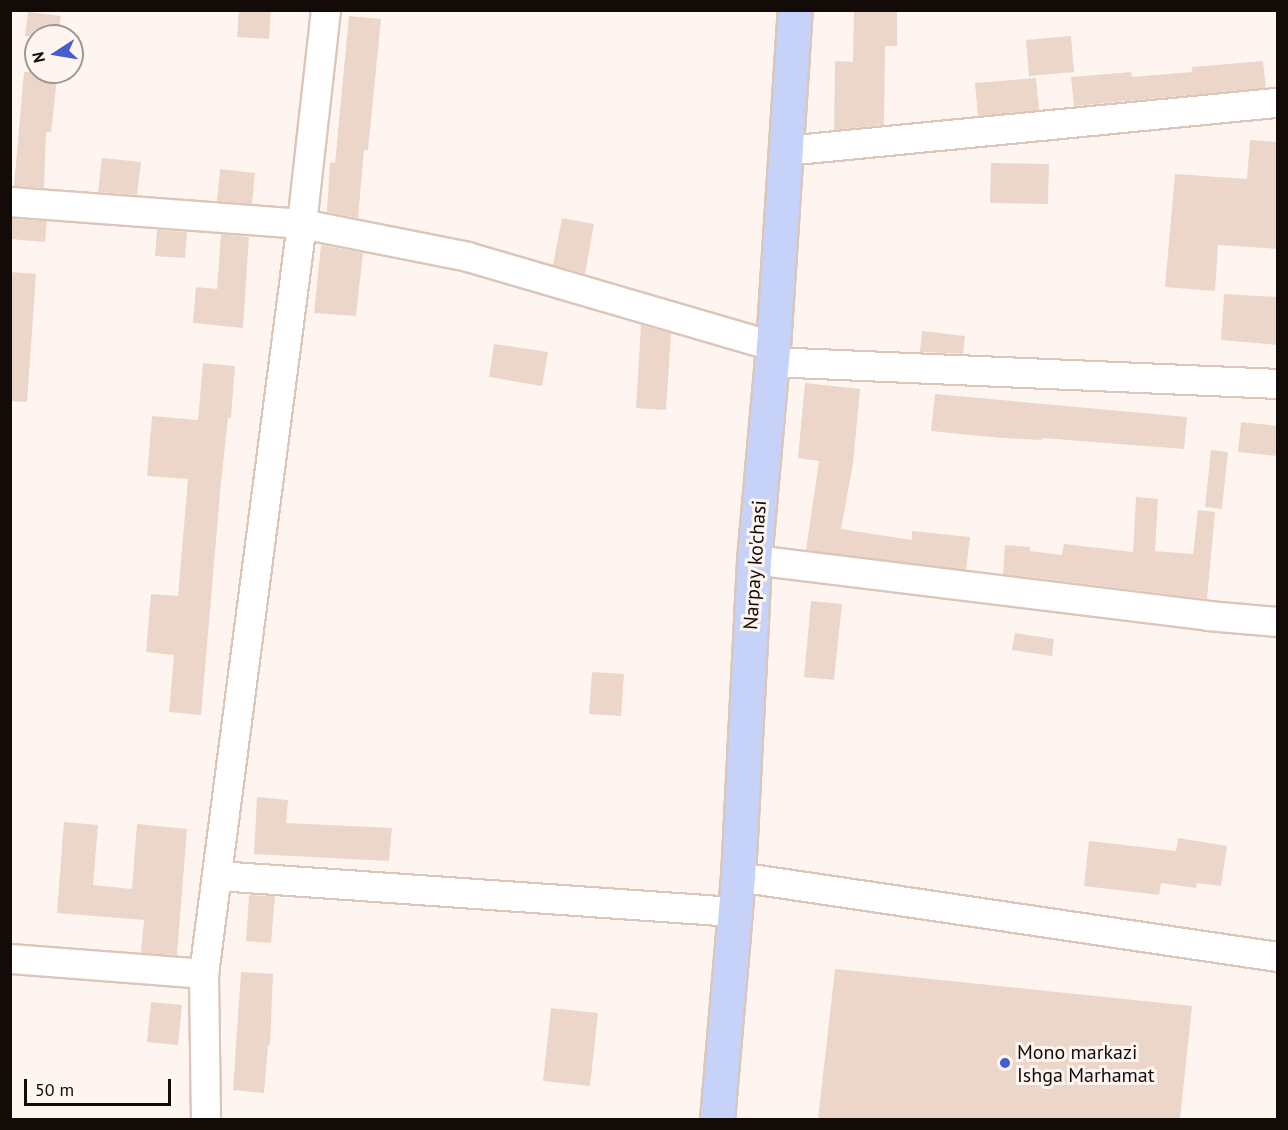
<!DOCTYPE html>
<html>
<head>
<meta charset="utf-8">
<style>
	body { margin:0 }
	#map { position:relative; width:1288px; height:1130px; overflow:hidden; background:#fef5f0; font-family:"PT Sans",sans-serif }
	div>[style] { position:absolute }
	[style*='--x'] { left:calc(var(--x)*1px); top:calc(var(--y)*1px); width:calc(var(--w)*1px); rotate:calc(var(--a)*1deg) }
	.building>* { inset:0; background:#ecd6c9 }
	.roads { filter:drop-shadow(2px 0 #dcc6ba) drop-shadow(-2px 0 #dcc6ba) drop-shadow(0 2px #dcc6ba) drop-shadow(0 -2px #dcc6ba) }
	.minor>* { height:28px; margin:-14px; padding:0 14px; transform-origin:14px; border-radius:14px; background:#fff }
	.major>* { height:33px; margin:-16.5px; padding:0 16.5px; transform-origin:16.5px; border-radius:16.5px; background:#c6d2f7 }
	.dots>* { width:16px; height:16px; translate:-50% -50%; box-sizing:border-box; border:3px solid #fef5f0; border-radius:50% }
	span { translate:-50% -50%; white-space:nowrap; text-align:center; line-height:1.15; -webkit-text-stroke:6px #fef5f0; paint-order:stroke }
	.street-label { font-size:20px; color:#130b08 }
	.poi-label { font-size:20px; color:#130b08 }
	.left { translate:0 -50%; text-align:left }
	.frame { position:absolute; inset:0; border:12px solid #130b08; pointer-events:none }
	.north { position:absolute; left:24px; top:24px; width:60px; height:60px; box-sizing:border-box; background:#fef5f0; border:2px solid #a09793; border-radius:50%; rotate:258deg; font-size:16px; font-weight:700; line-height:24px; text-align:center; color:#130b08 }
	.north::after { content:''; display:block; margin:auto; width:21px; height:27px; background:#455dd0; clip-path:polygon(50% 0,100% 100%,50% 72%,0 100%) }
	.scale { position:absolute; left:24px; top:1079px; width:147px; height:27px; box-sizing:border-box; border:3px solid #130b08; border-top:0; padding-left:8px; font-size:18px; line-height:21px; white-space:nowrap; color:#130b08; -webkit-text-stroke:4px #fef5f0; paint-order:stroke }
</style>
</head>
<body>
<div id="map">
	<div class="building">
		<i style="clip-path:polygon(239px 10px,271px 10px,269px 39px,237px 37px)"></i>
		<i style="clip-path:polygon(854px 10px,897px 10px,897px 46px,885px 46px,884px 125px,834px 130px,835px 61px,853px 62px)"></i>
		<i style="clip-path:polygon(28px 12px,61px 16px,58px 36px,25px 36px)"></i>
		<i style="clip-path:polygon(349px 16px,381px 19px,368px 150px,364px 150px,358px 218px,327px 212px,330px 162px,335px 163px)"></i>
		<i style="clip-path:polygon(1071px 36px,1074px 72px,1029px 76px,1026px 40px)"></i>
		<i style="clip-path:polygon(1263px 61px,1266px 88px,1074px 106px,1071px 77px,1131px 72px,1132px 77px,1192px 72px,1192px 67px)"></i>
		<i style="clip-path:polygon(24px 72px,54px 72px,53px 79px,57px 79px,51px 132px,46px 132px,44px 188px,14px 186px)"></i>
		<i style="clip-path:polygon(1036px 78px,1039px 110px,978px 116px,975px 83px)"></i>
		<i style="clip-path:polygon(1250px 140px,1278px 142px,1278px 249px,1218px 245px,1215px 291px,1165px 287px,1175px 174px,1247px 179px)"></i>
		<i style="clip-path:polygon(102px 158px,141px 162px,137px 195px,98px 192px)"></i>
		<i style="clip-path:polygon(991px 163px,1049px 164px,1048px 204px,990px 203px)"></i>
		<i style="clip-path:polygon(220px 169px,255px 173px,252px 204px,217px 201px)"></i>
		<i style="clip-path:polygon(562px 218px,594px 224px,585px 274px,553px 265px)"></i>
		<i style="clip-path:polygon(10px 219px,47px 221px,45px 242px,10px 239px)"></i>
		<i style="clip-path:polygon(157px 230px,187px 232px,185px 258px,155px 256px)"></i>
		<i style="clip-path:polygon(221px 234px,249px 237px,243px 328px,193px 323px,196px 287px,217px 289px)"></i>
		<i style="clip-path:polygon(321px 245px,363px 253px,356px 316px,314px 313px)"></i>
		<i style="clip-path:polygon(10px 272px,36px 274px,27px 402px,10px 401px)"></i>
		<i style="clip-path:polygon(1224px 294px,1278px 297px,1278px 345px,1221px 340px)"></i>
		<i style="clip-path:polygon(641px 325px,671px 333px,666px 410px,636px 408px)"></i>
		<i style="clip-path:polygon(922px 331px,965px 336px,963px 354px,920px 352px)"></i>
		<i style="clip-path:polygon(494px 344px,548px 352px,542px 386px,489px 377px)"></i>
		<i style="clip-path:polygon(203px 363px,235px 366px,231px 418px,228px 418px,221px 482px,201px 715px,169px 712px,174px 655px,146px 652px,151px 594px,178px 596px,188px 479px,147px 476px,152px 416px,198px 420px)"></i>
		<i style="clip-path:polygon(805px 383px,860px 389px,853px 464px,841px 529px,912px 540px,912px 531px,970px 537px,966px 570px,806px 550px,819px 461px,798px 458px)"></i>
		<i style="clip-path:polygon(935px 394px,1187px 417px,1184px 449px,1042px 438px,1042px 440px,1001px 438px,931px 431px)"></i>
		<i style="clip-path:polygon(1241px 422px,1278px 426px,1278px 456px,1238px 452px)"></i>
		<i style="clip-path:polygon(1211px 450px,1228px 452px,1222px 509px,1205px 507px)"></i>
		<i style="clip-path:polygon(1136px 497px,1158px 499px,1155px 551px,1193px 554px,1198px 510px,1215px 512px,1207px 599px,1003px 574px,1005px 545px,1030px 547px,1030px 551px,1062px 555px,1064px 544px,1133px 552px)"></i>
		<i style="clip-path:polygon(811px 601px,842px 604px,834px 680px,804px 677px)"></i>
		<i style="clip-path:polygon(1015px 633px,1054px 639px,1052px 656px,1012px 650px)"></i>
		<i style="clip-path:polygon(592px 672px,624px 674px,621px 716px,589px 714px)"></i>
		<i style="clip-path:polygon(257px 797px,288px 800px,286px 823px,392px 828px,389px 861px,254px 854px)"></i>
		<i style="clip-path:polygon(64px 822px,98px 825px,93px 885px,132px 889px,137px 824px,187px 829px,177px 955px,141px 953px,144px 920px,57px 913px)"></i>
		<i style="clip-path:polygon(1178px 838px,1227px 846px,1221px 886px,1197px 883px,1196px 888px,1161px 883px,1159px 895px,1084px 886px,1089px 841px,1176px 851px)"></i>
		<i style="clip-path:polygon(249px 895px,275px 896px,271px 943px,246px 941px)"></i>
		<i style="clip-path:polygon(835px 969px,1192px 1006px,1180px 1119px,818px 1119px)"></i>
		<i style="clip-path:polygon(241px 972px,273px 974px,270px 1045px,268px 1045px,264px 1093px,233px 1090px)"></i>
		<i style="clip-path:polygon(151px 1002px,182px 1005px,178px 1045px,147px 1042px)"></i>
		<i style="clip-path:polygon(551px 1008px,598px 1013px,590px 1086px,543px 1081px)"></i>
	</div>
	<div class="roads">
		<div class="minor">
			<i style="--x:786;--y:151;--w:494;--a:-5.6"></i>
			<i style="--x:10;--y:202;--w:293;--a:4.3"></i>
			<i style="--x:302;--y:224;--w:169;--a:11.2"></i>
			<i style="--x:468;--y:257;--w:318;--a:16.3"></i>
			<i style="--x:771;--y:362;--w:507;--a:2.48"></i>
			<i style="--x:754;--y:560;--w:457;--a:7"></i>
			<i style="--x:1208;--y:616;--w:70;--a:4.9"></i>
			<i style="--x:218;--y:876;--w:517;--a:3.99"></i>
			<i style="--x:738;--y:877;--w:546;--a:8.43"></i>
			<i style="--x:10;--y:959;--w:195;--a:4.4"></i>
			<i style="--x:206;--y:1120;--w:146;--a:-90.8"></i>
			<i style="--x:204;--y:974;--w:756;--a:-82.56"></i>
			<i style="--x:302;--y:224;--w:215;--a:-83.6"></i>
		</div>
		<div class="major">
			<i style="--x:717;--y:1120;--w:244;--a:-85.1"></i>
			<i style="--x:738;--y:877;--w:317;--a:-87.1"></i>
			<i style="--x:754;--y:560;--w:215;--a:-84.9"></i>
			<i style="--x:773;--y:346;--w:337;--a:-86.3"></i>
		</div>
	</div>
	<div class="dots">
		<i style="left:1005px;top:1063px;background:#455dd0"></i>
	</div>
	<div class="street-label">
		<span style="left:755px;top:565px;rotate:-86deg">Narpay ko'chasi</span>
	</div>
	<div class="poi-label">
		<span class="left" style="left:1017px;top:1064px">Mono markazi<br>Ishga Marhamat</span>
	</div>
	<div class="frame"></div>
	<div class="north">N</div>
	<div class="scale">50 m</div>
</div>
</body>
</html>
